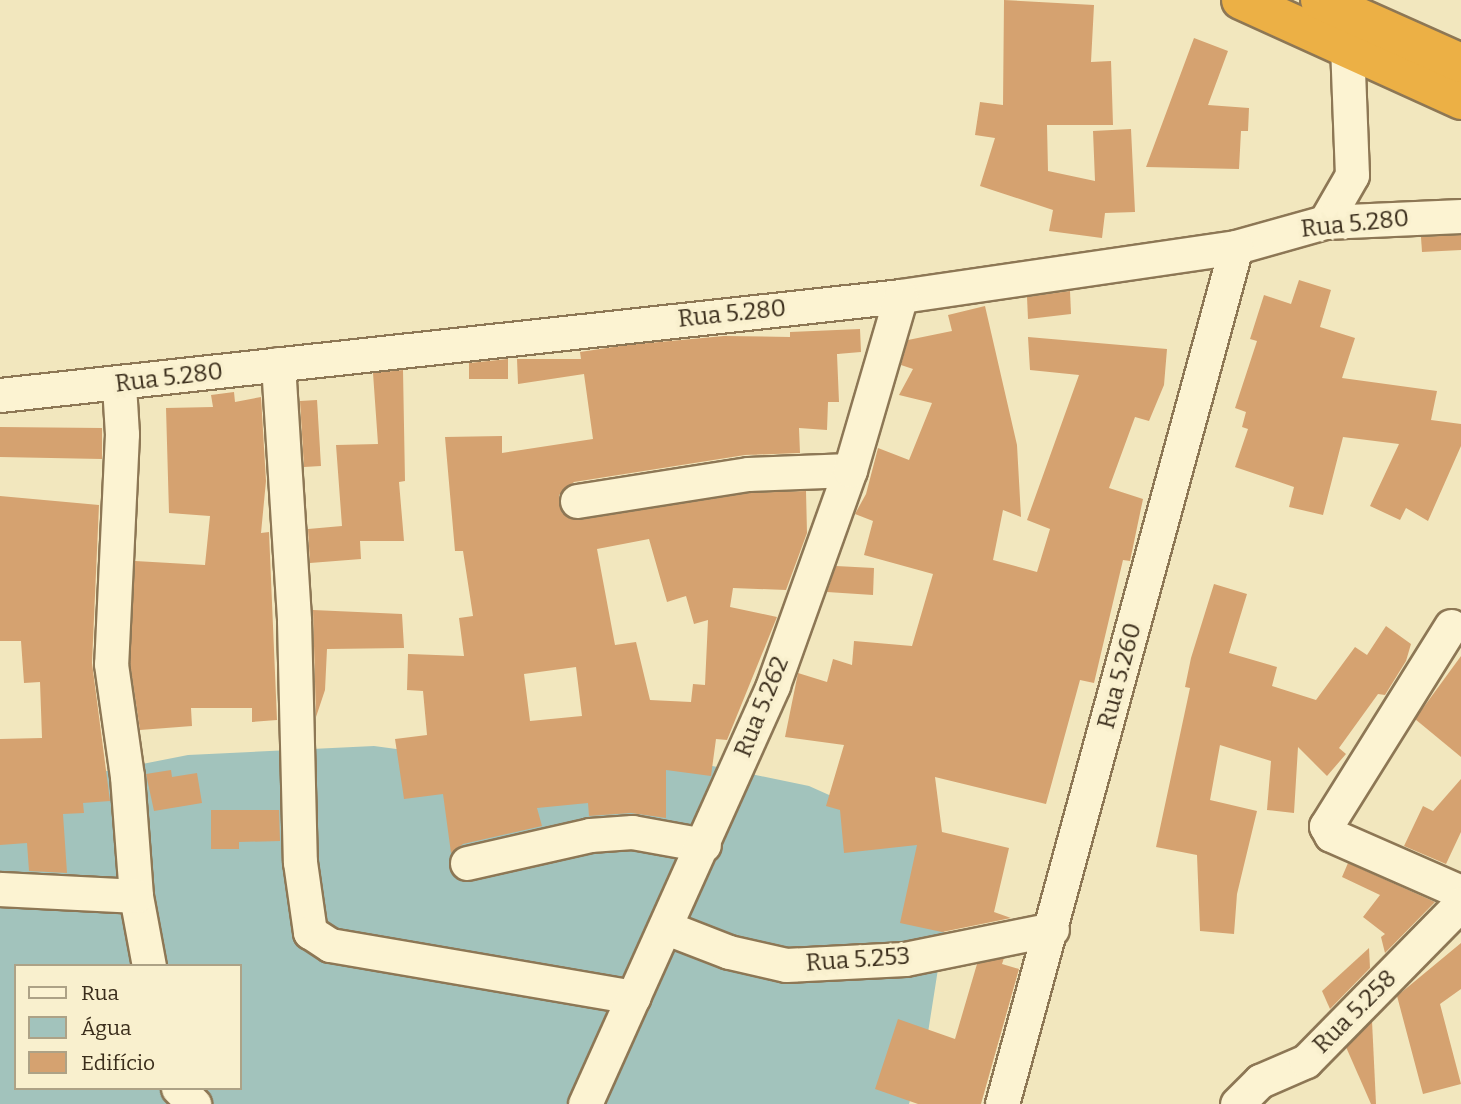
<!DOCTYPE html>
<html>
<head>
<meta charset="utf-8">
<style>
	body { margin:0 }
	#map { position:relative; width:1461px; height:1104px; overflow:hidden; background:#f2e7be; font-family:Bitter,serif }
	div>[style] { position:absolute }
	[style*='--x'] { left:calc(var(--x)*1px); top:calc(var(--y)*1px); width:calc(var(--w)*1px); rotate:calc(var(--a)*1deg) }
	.water>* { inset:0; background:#a2c3bc }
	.building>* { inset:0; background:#d5a270 }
	.roads { filter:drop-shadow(2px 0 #8d7755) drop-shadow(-2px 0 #8d7755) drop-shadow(0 2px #8d7755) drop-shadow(0 -2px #8d7755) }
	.street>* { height:33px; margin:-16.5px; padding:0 16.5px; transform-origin:16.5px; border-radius:16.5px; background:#fcf3d2 }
	.highway>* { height:38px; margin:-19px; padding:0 19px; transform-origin:19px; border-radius:19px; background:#ecb045 }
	span { translate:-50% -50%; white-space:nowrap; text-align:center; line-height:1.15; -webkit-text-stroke:7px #f9f0ce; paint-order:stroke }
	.street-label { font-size:24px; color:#3a2d1b }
	.legend { position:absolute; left:14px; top:964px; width:228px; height:126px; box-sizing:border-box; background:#f9f0ce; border:2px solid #ada286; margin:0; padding:9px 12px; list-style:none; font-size:21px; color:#3a2d1b }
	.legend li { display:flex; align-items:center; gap:14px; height:35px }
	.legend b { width:35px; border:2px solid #ada286 }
</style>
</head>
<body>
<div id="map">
	<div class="water">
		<i style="clip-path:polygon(evenodd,374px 746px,552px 770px,698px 763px,809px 786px,941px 845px,949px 899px,927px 1039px,909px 1104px,0 1104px,0 792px,188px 755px,374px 746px,16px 966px,240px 966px,240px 1088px,16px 1088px,16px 966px)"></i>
	</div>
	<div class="building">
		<i style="clip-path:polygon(1004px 0,1094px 5px,1091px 62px,1111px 61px,1113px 125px,1047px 125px,1048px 171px,1095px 181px,1093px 131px,1131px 129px,1135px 212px,1105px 213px,1102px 238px,1049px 231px,1053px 210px,980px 186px,995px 138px,975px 135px,980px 102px,1003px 105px)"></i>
		<i style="clip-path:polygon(1194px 38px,1228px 51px,1208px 105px,1249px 108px,1248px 131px,1241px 131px,1239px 169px,1146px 167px)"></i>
		<i style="clip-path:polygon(1461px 235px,1461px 250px,1422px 252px,1421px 237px)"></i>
		<i style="clip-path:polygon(1299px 280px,1331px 290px,1320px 327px,1355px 338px,1342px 378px,1437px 391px,1431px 420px,1461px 424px,1461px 446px,1428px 521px,1406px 508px,1400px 520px,1370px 506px,1399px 444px,1343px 437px,1323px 515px,1289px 507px,1294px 487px,1235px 467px,1248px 429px,1242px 427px,1246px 412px,1235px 408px,1257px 341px,1250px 339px,1264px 295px,1291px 304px)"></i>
		<i style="clip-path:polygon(1070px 291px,1071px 314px,1028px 319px,1027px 297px)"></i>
		<i style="clip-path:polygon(985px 306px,1017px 445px,1021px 517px,1003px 510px,993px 560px,1037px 572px,1050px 529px,1027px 520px,1079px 375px,1030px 370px,1028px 337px,1167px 349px,1164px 385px,1149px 421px,1135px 417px,1109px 488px,1143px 499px,1130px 561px,1123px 560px,1094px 683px,1080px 680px,1046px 804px,935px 777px,942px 832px,1009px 848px,994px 912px,1011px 918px,942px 932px,900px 923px,917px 845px,844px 853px,840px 810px,826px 806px,844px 745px,785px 737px,798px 673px,827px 682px,833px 659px,852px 665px,854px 641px,912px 646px,933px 574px,864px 555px,873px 521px,855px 514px,866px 494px,878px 448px,909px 460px,932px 403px,899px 395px,913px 369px,901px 365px,908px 340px,952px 331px,948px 315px)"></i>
		<i style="clip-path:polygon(evenodd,860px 329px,861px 352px,837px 354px,839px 402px,828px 402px,827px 430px,799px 428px,800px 453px,745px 455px,574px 482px,559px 495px,562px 513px,579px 520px,750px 493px,806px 491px,807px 533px,786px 590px,733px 588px,730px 607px,777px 617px,727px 740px,716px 739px,711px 776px,666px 770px,666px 818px,631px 813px,589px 816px,588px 803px,537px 808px,542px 826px,463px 844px,451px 853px,443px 794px,404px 799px,395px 739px,427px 735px,423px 691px,407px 690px,408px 654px,464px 656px,459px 618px,473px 616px,463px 551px,455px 551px,445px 437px,502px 436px,502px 453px,593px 439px,584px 374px,518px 384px,517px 359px,581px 359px,580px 352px,627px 345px,724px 336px,790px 337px,790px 332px,860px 329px,649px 539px,667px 602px,686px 596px,694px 624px,708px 620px,705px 685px,693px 684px,691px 702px,650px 700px,636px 642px,615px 645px,597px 549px,649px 539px,860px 329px,576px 667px,582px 716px,530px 721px,524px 674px,576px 667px)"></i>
		<i style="clip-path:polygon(508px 359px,508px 379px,469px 379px,469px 363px)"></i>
		<i style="clip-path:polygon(403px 370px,405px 481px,399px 482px,404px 541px,360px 541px,361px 559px,310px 563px,308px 529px,342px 526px,336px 445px,378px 444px,373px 373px)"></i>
		<i style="clip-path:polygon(234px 392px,235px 402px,261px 397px,266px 481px,261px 533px,269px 532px,277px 720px,252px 722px,252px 708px,191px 708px,192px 726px,140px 730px,130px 663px,135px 561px,205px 565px,210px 516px,169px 513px,166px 408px,213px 407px,211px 395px)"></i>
		<i style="clip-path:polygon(317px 400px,321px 466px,304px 467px,300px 401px)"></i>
		<i style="clip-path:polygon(0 427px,102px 428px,102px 459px,0 457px)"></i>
		<i style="clip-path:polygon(0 496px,99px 505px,92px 663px,110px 801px,83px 803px,84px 813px,63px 814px,67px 873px,29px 871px,27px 843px,0 845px,0 739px,42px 738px,40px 682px,24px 683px,21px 641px,0 641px)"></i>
		<i style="clip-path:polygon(836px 566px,874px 568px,873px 595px,827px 592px)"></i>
		<i style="clip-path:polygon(1214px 584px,1247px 594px,1229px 653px,1277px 667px,1272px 686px,1316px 700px,1355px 647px,1367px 655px,1386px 626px,1411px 644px,1406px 661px,1385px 695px,1378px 694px,1339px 748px,1346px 754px,1327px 776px,1298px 747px,1294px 813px,1267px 810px,1271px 761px,1220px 745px,1210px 800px,1257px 811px,1237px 894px,1234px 934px,1200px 931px,1197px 855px,1156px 847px,1190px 688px,1185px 687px,1191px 658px)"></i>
		<i style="clip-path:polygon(313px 610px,402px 614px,404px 648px,327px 649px,325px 690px,316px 717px)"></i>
		<i style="clip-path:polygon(1461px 656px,1461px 757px,1415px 719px)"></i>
		<i style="clip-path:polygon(171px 770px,172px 777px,197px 773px,202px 803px,154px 811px,146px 774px)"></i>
		<i style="clip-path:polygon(1461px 779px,1461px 832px,1446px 864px,1404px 846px,1423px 806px,1433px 811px)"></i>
		<i style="clip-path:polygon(211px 810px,279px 810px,280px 841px,239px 842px,239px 849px,211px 849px)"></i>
		<i style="clip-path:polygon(1348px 863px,1435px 902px,1385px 953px,1381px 937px,1385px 934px,1363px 917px,1380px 895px,1342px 877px)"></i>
		<i style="clip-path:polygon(1461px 943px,1461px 989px,1440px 1004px,1461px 1084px,1423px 1094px,1397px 996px)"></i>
		<i style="clip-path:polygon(1369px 948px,1370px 968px,1330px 1009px,1322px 991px)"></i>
		<i style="clip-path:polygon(1004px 958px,1002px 964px,1019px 969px,981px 1104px,918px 1104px,875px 1089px,898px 1019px,955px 1039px,977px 964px)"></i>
		<i style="clip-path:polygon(1372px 1021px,1376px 1104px,1371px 1104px,1346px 1047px)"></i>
	</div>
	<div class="roads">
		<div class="street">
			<i style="--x:1325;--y:222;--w:54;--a:-60.1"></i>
			<i style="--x:1352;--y:175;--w:130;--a:-92.2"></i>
			<i style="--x:278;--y:364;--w:257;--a:86.4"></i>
			<i style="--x:294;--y:621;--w:241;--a:88.6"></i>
			<i style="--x:300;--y:862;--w:71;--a:81.9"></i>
			<i style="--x:310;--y:932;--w:24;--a:33"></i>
			<i style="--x:330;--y:945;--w:308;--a:9.7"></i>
			<i style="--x:119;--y:385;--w:49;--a:86.5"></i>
			<i style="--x:122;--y:434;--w:230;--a:92.7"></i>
			<i style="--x:111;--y:664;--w:113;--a:81.9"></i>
			<i style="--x:127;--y:776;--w:120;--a:85.7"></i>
			<i style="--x:136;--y:896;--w:71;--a:79.5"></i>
			<i style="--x:0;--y:395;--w:906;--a:-6.27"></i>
			<i style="--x:901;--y:296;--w:339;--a:-8.3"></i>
			<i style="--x:1236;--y:247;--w:92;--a:-15.7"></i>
			<i style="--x:1325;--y:222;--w:136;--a:-2.5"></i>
			<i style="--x:577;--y:501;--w:173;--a:-9"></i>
			<i style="--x:748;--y:474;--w:102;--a:-2.2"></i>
			<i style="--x:1451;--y:626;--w:236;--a:122"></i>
			<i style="--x:1326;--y:826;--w:10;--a:61"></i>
			<i style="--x:1331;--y:835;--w:142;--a:23.7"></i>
			<i style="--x:467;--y:863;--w:126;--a:-12.8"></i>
			<i style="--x:590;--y:835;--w:42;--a:-4.1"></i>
			<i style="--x:632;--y:832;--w:73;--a:10.2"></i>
			<i style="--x:0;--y:889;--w:136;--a:2.9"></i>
			<i style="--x:667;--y:928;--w:66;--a:21.2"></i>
			<i style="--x:729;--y:952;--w:58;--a:12.8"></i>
			<i style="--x:786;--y:965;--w:119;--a:-2.9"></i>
			<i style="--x:905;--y:959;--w:150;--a:-11.5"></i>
			<i style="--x:178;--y:1088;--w:23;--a:45"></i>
			<i style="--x:585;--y:1104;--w:459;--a:-65.8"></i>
			<i style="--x:773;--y:685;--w:228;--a:-70.3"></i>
			<i style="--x:850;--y:470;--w:181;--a:-73.7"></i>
			<i style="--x:1002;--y:1104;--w:888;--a:-74.73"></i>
			<i style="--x:1237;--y:1104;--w:33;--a:-45"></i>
			<i style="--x:1260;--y:1081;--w:50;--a:-23.5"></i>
			<i style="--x:1306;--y:1061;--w:221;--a:-45.5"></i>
		</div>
		<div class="highway">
			<i style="--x:1241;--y:0;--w:242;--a:24.4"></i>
			<i style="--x:1320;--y:0;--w:154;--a:24.1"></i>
		</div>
	</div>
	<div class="street-label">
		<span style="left:1355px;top:224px;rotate:-6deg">Rua 5.280</span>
		<span style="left:732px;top:314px;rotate:-6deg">Rua 5.280</span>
		<span style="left:169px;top:378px;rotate:-7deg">Rua 5.280</span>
		<span style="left:1120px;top:676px;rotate:-75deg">Rua 5.260</span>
		<span style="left:762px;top:707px;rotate:-68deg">Rua 5.262</span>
		<span style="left:858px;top:960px;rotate:-4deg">Rua 5.253</span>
		<span style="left:1355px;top:1012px;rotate:-45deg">Rua 5.258</span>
	</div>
	<ul class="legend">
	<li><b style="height:9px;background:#fcf3d2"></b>Rua</li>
	<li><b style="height:19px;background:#a2c3bc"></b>Água</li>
	<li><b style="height:19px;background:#d5a270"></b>Edifício</li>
	</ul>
</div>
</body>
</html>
